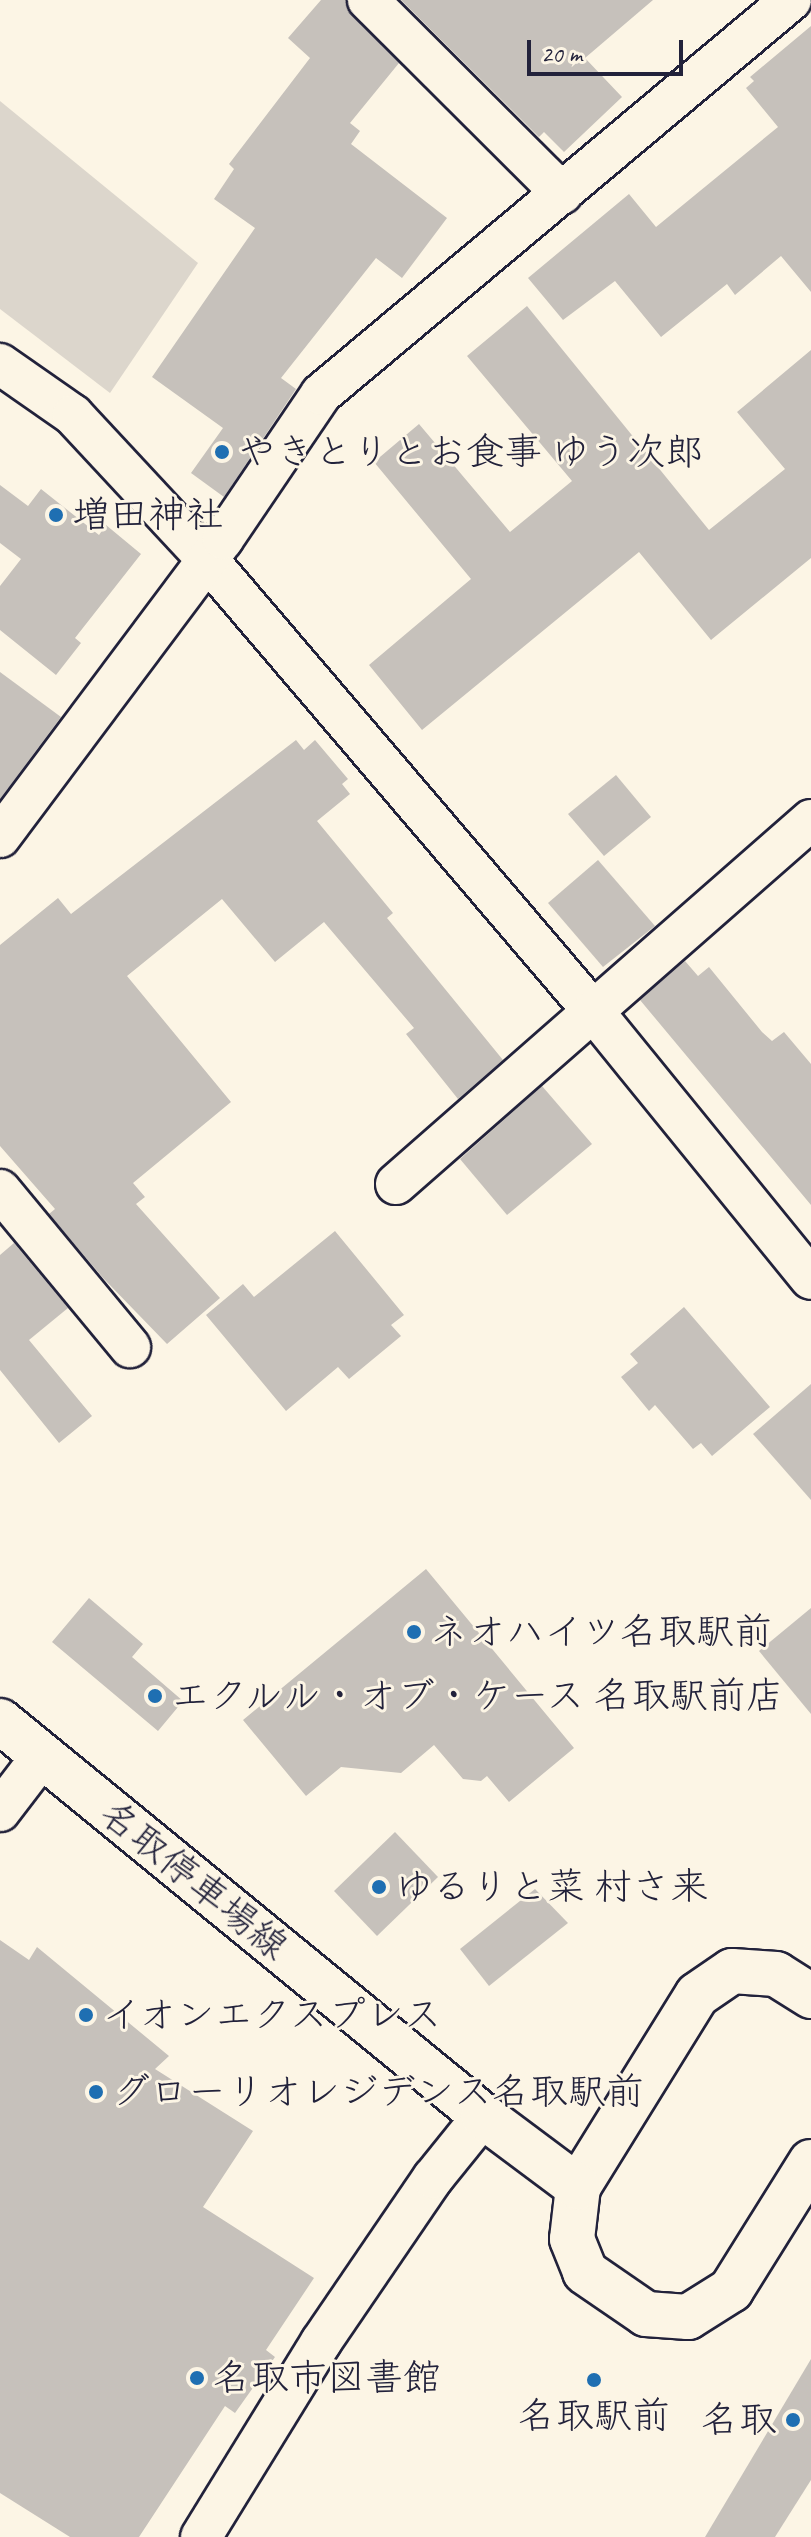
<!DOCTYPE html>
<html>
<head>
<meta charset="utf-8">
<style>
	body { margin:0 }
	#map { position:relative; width:811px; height:2537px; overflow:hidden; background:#fcf5e5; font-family:Caveat,"Klee One",sans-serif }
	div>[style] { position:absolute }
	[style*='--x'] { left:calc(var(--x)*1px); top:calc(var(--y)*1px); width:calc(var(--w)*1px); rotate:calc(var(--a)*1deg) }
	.green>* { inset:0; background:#dcd6cc }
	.building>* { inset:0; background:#c6c1bb }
	.roads { filter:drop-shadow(2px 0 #22223b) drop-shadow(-2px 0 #22223b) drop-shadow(0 2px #22223b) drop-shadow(0 -2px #22223b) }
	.minor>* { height:40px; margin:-20px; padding:0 20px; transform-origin:20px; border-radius:20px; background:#fcf5e5 }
	.tertiary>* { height:44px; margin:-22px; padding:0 22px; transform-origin:22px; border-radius:22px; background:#fcf5e5 }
	.secondary>* { height:44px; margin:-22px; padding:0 22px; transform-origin:22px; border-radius:22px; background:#fcf5e5 }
	.dots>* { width:22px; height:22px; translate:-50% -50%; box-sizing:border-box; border:4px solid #fcf5e5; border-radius:50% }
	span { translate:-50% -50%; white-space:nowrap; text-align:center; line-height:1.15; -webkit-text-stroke:6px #fcf5e5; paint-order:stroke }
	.poi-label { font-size:38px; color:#22223b }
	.left { translate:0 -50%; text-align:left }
	.right { translate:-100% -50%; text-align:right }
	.street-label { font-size:38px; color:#22223b }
	.scale { position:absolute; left:527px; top:40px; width:156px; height:36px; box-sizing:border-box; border:4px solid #22223b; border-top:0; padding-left:10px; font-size:24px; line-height:28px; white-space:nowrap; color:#22223b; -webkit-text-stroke:6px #fcf5e5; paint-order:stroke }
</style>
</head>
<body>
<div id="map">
	<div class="green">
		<i style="clip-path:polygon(0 101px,198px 263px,110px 393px,0 309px)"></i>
	</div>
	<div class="building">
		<i style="clip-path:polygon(321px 0,346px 0,352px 16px,399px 63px,350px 123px,360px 131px,351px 144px,447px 218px,402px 278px,376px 258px,281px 378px,296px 389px,224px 497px,191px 473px,223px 428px,152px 377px,255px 228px,214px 199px,234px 169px,229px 164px,310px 58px,288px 38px)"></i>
		<i style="clip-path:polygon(401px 0,653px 0,585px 58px,622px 97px,564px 152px,544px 132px,539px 137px)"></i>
		<i style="clip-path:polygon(811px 26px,811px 292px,781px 256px,735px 295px,727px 284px,661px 337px,615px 281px,563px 320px,528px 278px,629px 194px,656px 227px,778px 127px,746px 88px,754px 81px,750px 77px)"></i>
		<i style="clip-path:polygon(527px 306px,709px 530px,785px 469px,737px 412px,811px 350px,811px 558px,711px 640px,639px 552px,422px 730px,369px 665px,471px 579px,374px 462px,419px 424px,510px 532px,572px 481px,467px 356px)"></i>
		<i style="clip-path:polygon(0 485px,28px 506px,41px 489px,99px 535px,106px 525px,141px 554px,75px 638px,81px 643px,56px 675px,0 630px,0 586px,21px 559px,0 543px)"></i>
		<i style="clip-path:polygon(0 672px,61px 717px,0 799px)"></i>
		<i style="clip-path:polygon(296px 740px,304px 750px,315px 740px,348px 779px,342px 784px,350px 794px,317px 821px,393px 913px,387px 918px,503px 1060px,458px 1099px,406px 1034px,414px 1028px,324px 922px,275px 962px,222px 899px,127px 976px,231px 1102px,133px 1183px,145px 1197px,136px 1204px,220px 1298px,167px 1344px,104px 1279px,49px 1214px,55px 1209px,0 1146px,0 945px,58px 898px,71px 914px)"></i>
		<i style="clip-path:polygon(616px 775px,651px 817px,604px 856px,568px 814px)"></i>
		<i style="clip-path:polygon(598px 860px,655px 926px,603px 967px,548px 903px)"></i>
		<i style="clip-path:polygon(685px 961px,698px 976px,709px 967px,762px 1032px,772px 1041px,784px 1032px,811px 1064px,811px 1205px,640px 1000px)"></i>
		<i style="clip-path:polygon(542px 1086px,592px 1144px,507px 1215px,460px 1159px)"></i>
		<i style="clip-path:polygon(335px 1231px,404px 1315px,391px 1325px,401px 1336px,349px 1379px,338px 1367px,286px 1411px,206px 1315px,243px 1284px,254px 1297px)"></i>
		<i style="clip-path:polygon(14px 1243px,68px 1308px,29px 1340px,92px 1416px,59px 1443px,0 1370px,0 1255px)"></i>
		<i style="clip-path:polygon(684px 1307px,770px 1407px,712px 1456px,701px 1443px,693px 1449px,655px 1405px,649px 1411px,621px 1377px,638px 1363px,630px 1354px)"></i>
		<i style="clip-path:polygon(811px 1384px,811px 1500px,753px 1434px)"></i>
		<i style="clip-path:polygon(426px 1569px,574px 1748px,509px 1802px,487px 1776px,481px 1781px,463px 1779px,434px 1745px,401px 1773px,341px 1767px,306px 1796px,243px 1720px)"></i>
		<i style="clip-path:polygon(89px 1598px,143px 1644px,132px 1657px,183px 1701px,158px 1731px,52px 1642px)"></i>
		<i style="clip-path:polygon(811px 1608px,811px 1714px,759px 1651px)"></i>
		<i style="clip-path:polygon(395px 1832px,438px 1877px,377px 1936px,334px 1891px)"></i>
		<i style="clip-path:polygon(535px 1889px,568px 1923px,489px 1986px,460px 1949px)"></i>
		<i style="clip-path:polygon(0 1940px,29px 1960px,37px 1947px,169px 2056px,155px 2069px,253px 2131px,203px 2207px,314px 2278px,266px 2350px,275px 2357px,235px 2413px,225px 2406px,139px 2537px,70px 2537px,0 2493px)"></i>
		<i style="clip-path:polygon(811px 2359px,811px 2480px,775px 2537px,705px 2537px)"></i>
	</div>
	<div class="roads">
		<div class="minor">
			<i style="--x:368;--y:0;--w:274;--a:44.9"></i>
			<i style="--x:0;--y:364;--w:89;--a:34.9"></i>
			<i style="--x:73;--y:415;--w:197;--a:47.1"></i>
			<i style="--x:207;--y:559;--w:594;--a:49.5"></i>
			<i style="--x:593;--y:1011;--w:345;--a:50.9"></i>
			<i style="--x:0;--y:837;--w:372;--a:-53.2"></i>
			<i style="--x:223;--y:539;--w:175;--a:-55.9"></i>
			<i style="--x:321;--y:394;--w:613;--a:-39.97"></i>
			<i style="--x:396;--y:1184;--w:552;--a:-41.25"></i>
			<i style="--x:0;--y:1190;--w:204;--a:50.4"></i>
			<i style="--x:0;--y:1811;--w:69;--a:-52.6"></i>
			<i style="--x:201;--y:2537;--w:229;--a:-58.4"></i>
			<i style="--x:321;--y:2342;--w:199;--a:-55.7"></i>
			<i style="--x:433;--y:2178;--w:80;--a:-51.1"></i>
		</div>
		<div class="tertiary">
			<i style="--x:811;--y:1996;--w:41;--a:-147.8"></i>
			<i style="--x:776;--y:1974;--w:44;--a:-176.1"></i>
			<i style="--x:732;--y:1971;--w:42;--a:145.6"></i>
			<i style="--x:697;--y:1995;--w:226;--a:121.8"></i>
			<i style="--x:578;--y:2187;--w:52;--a:96.6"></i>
			<i style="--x:572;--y:2239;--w:35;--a:68"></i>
			<i style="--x:585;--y:2272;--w:74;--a:34.5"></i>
			<i style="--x:646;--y:2314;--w:42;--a:4.1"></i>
			<i style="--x:688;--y:2317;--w:51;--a:-32.1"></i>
			<i style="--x:731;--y:2290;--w:151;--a:-58"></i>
		</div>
		<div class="secondary">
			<i style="--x:0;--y:1721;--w:624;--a:39.28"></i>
			<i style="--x:483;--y:2116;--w:119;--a:36.8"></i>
		</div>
	</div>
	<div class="dots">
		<i style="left:222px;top:452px;background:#1f6fb2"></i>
		<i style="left:56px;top:515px;background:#1f6fb2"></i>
		<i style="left:414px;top:1632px;background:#1f6fb2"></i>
		<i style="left:155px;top:1696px;background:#1f6fb2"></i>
		<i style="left:379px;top:1887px;background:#1f6fb2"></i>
		<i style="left:86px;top:2015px;background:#1f6fb2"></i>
		<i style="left:96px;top:2092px;background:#1f6fb2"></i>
		<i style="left:197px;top:2378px;background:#1f6fb2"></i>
		<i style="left:594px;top:2380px;background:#1f6fb2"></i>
		<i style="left:793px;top:2420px;background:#1f6fb2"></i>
	</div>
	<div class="poi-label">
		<span class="left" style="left:238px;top:452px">やきとりとお食事 ゆう次郎</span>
		<span class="left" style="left:72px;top:515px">増田神社</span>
		<span class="left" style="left:430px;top:1632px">ネオハイツ名取駅前</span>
		<span class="left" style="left:171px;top:1696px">エクルル・オブ・ケース 名取駅前店</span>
		<span class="left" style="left:395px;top:1887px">ゆるりと菜 村さ来</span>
		<span class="left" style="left:102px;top:2015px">イオンエクスプレス</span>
		<span class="left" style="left:112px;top:2092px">グローリオレジデンス名取駅前</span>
		<span class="left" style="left:213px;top:2378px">名取市図書館</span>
		<span style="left:594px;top:2416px">名取駅前</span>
		<span class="right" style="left:777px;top:2420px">名取</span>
	</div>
	<div class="street-label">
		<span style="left:194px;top:1880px;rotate:39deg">名取停車場線</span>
	</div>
	<div class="scale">20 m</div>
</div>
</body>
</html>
